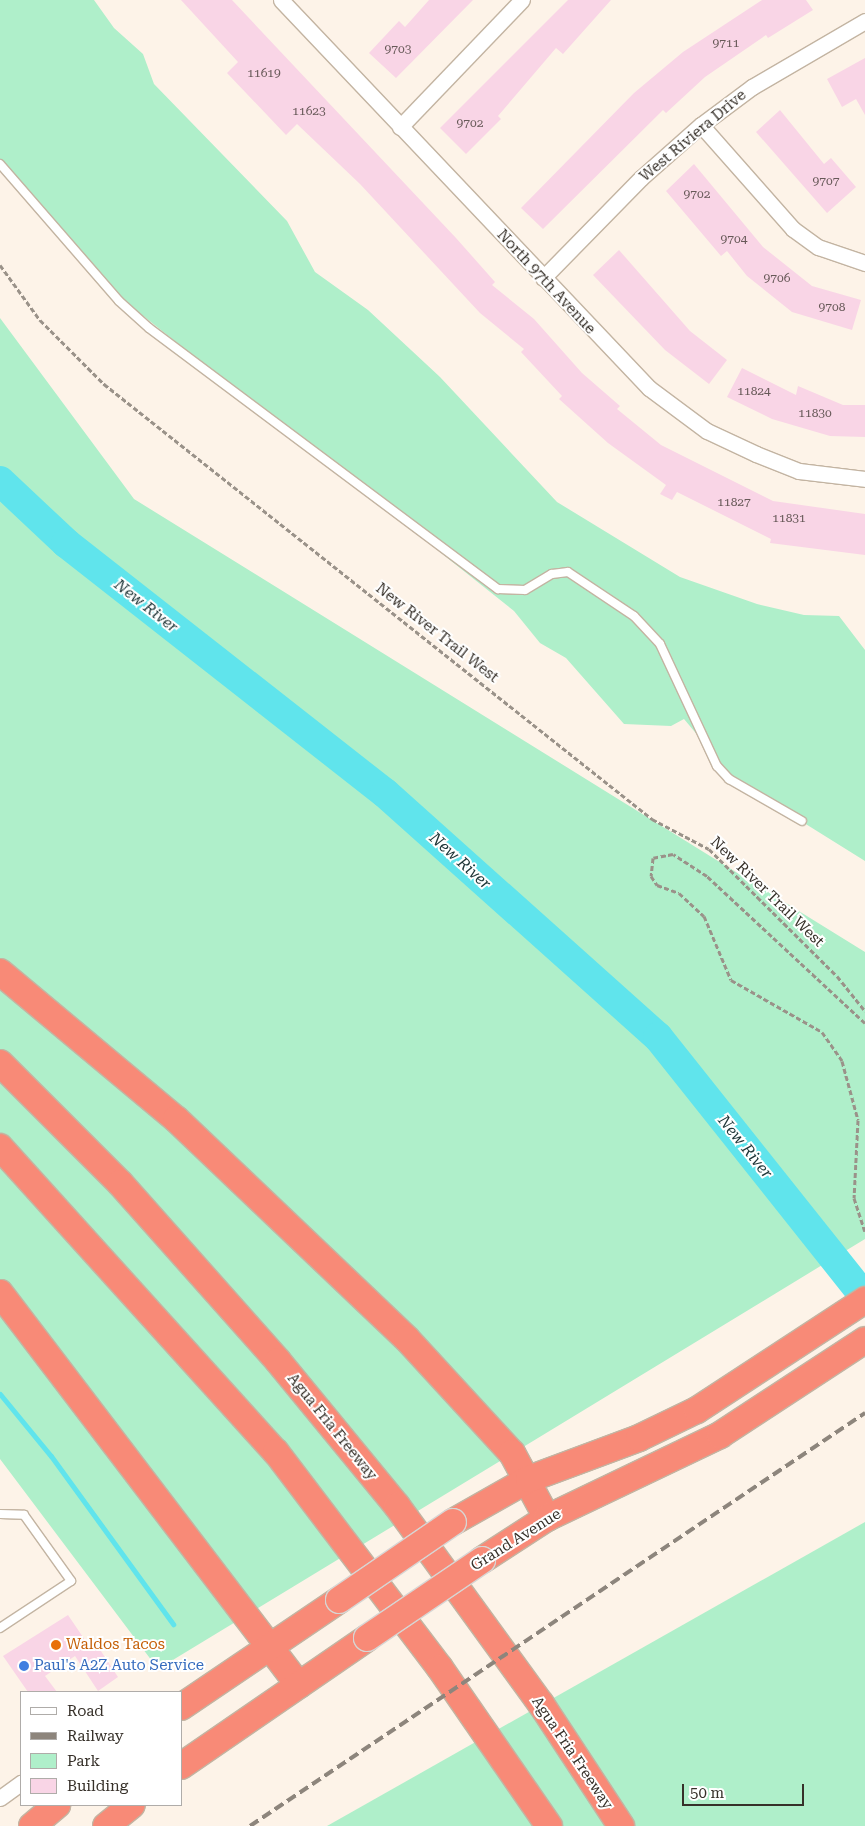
<!DOCTYPE html>
<html>
<head>
<meta charset="utf-8">
<style>
	body { margin:0 }
	#map { position:relative; width:865px; height:1826px; overflow:hidden; background:#fdf3e8; font-family:"Roboto Serif",serif }
	div>[style] { position:absolute }
	[style*='--x'] { left:calc(var(--x)*1px); top:calc(var(--y)*1px); width:calc(var(--w)*1px); rotate:calc(var(--a)*1deg) }
	.green>* { inset:0; background:#afefca }
	.stream>* { height:5px; margin:-2.5px; padding:0 2.5px; transform-origin:2.5px; border-radius:2.5px; background:#60e4ec }
	.river>* { height:30px; margin:-15px; padding:0 15px; transform-origin:15px; border-radius:15px; background:#60e4ec }
	.building>* { inset:0; background:#f9d5e6 }
	.path>* { height:3px; margin-top:-1.5px; transform-origin:0; background:repeating-linear-gradient(90deg,#9a9289 0 5px,transparent 0 7.5px) }
	.roads { filter:drop-shadow(1px 0 #c3b4a2) drop-shadow(-1px 0 #c3b4a2) drop-shadow(0 1px #c3b4a2) drop-shadow(0 -1px #c3b4a2) }
	.lane>* { height:8px; margin:-4px; padding:0 4px; transform-origin:4px; border-radius:4px; background:#fff }
	.street>* { height:15px; margin:-7.5px; padding:0 7.5px; transform-origin:7.5px; border-radius:7.5px; background:#fff }
	.highway>* { height:26px; margin:-13px; padding:0 13px; transform-origin:13px; border-radius:13px; background:#f88a77 }
	.rail>* { height:4px; margin-top:-2px; transform-origin:0; background:repeating-linear-gradient(90deg,#8d857c 0 10px,transparent 0 15px) }
	.bridges { filter:drop-shadow(1px 0 #d7d6d4) drop-shadow(-1px 0 #d7d6d4) drop-shadow(0 1px #d7d6d4) drop-shadow(0 -1px #d7d6d4) }
	.highway-bridge>* { height:26px; margin:-13px; padding:0 13px; transform-origin:13px; border-radius:13px; background:#f88a77 }
	.dots>* { width:14px; height:14px; translate:-50% -50%; box-sizing:border-box; border:2px solid #fff; border-radius:50% }
	span { translate:-50% -50%; white-space:nowrap; text-align:center; line-height:1.15; -webkit-text-stroke:4px #fff; paint-order:stroke }
	.number-label { font-size:12px; color:#675958 }
	.number-label span { -webkit-text-stroke-width:0 }
	.street-label { font-size:15px; color:#363029 }
	.food-label { font-size:15px; color:#c56008 }
	.left { translate:0 -50%; text-align:left }
	.shop-label { font-size:15px; color:#366cbe }
	.water-label { font-size:16px; color:#203739; font-style:italic }
	.legend { position:absolute; left:20px; top:1691px; width:162px; height:115px; box-sizing:border-box; background:#fff; border:1px solid #afaca9; margin:0; padding:6px 9px; list-style:none; font-size:15px; color:#363029 }
	.legend li { display:flex; align-items:center; gap:10px; height:25px }
	.legend b { width:25px; border:1px solid #afaca9 }
	.scale { position:absolute; left:682px; top:1784px; width:122px; height:22px; box-sizing:border-box; border:2px solid #363029; border-top:0; padding-left:6px; font-size:15px; line-height:18px; white-space:nowrap; color:#363029; -webkit-text-stroke:4px #fff; paint-order:stroke }
</style>
</head>
<body>
<div id="map">
	<div class="green">
		<i style="clip-path:polygon(0 0,94px 0,114px 28px,143px 54px,154px 84px,287px 221px,315px 272px,368px 310px,440px 377px,557px 502px,680px 577px,757px 604px,804px 615px,839px 616px,865px 650px,865px 861px,735px 780px,684px 719px,671px 726px,624px 724px,566px 658px,540px 643px,514px 611px,112px 291px,0 160px)"></i>
		<i style="clip-path:polygon(0 318px,134px 499px,865px 952px,865px 1239px,158px 1669px,0 1459px)"></i>
		<i style="clip-path:polygon(865px 1522px,865px 1826px,327px 1826px)"></i>
	</div>
	<div class="stream">
		<i style="--x:0;--y:1394;--w:80;--a:50.6"></i>
		<i style="--x:51;--y:1456;--w:208;--a:54"></i>
	</div>
	<div class="river">
		<i style="--x:0;--y:481;--w:91;--a:43.2"></i>
		<i style="--x:66;--y:543;--w:405;--a:38.1"></i>
		<i style="--x:385;--y:793;--w:366;--a:41.8"></i>
		<i style="--x:658;--y:1037;--w:332;--a:51.5"></i>
	</div>
	<div class="building">
		<i style="clip-path:polygon(181px 0,232px 0,456px 238px,495px 282px,492px 285px,534px 319px,582px 373px,620px 406px,617px 409px,661px 445px,773px 501px,865px 514px,865px 555px,770px 543px,771px 539px,677px 492px,672px 500px,660px 494px,666px 485px,608px 443px,559px 399px,562px 396px,521px 352px,524px 349px,480px 313px,360px 184px,297px 124px,286px 135px,227px 73px,238px 62px)"></i>
		<i style="clip-path:polygon(429px 0,473px 0,396px 78px,369px 53px,399px 21px,405px 27px)"></i>
		<i style="clip-path:polygon(568px 0,611px 0,563px 54px,556px 48px,498px 116px,501px 119px,466px 154px,440px 128px)"></i>
		<i style="clip-path:polygon(762px 0,806px 0,813px 10px,768px 38px,766px 35px,705px 77px,666px 113px,663px 110px,543px 229px,521px 208px,634px 93px,683px 52px)"></i>
		<i style="clip-path:polygon(865px 58px,865px 115px,856px 99px,842px 107px,827px 79px)"></i>
		<i style="clip-path:polygon(780px 110px,824px 164px,831px 158px,856px 187px,827px 213px,756px 132px)"></i>
		<i style="clip-path:polygon(694px 164px,763px 247px,812px 286px,861px 300px,852px 330px,792px 312px,747px 276px,727px 251px,721px 256px,666px 191px)"></i>
		<i style="clip-path:polygon(619px 250px,690px 331px,727px 360px,709px 384px,665px 350px,593px 275px)"></i>
		<i style="clip-path:polygon(742px 368px,796px 395px,798px 386px,843px 405px,865px 405px,865px 437px,830px 436px,772px 419px,727px 397px)"></i>
		<i style="clip-path:polygon(68px 1615px,89px 1646px,95px 1642px,118px 1677px,98px 1691px,75px 1656px,45px 1676px,57px 1692px,28px 1692px,3px 1656px)"></i>
	</div>
	<div class="path">
		<i style="--x:0;--y:265;--w:68;--a:54"></i>
		<i style="--x:40;--y:320;--w:91;--a:45"></i>
		<i style="--x:104;--y:384;--w:700;--a:38.44"></i>
		<i style="--x:652;--y:819;--w:64;--a:27.8"></i>
		<i style="--x:709;--y:849;--w:180;--a:44.8"></i>
		<i style="--x:837;--y:976;--w:45;--a:51.3"></i>
		<i style="--x:865;--y:1023;--w:216;--a:-137.1"></i>
		<i style="--x:707;--y:876;--w:40;--a:-147.1"></i>
		<i style="--x:673;--y:854;--w:20;--a:169"></i>
		<i style="--x:653;--y:858;--w:18;--a:96"></i>
		<i style="--x:651;--y:876;--w:11;--a:56"></i>
		<i style="--x:657;--y:885;--w:23;--a:20"></i>
		<i style="--x:679;--y:893;--w:34;--a:43"></i>
		<i style="--x:704;--y:916;--w:69;--a:67.1"></i>
		<i style="--x:731;--y:980;--w:105;--a:29.7"></i>
		<i style="--x:822;--y:1032;--w:35;--a:55"></i>
		<i style="--x:842;--y:1061;--w:61;--a:74.8"></i>
		<i style="--x:858;--y:1120;--w:78;--a:92.9"></i>
		<i style="--x:854;--y:1198;--w:35;--a:72"></i>
	</div>
	<div class="roads">
		<div class="lane">
			<i style="--x:0;--y:164;--w:181;--a:49"></i>
			<i style="--x:119;--y:301;--w:40;--a:42"></i>
			<i style="--x:149;--y:328;--w:436;--a:36.8"></i>
			<i style="--x:498;--y:589;--w:27;--a:2"></i>
			<i style="--x:525;--y:590;--w:31;--a:-31"></i>
			<i style="--x:552;--y:574;--w:16;--a:-7"></i>
			<i style="--x:568;--y:572;--w:79;--a:33.7"></i>
			<i style="--x:634;--y:616;--w:38;--a:47"></i>
			<i style="--x:660;--y:644;--w:135;--a:65"></i>
			<i style="--x:717;--y:766;--w:18;--a:47"></i>
			<i style="--x:729;--y:779;--w:84;--a:29.9"></i>
			<i style="--x:0;--y:1514;--w:24;--a:2"></i>
			<i style="--x:24;--y:1515;--w:81;--a:54.5"></i>
			<i style="--x:71;--y:1581;--w:85;--a:146.5"></i>
		</div>
		<div class="street">
			<i style="--x:281;--y:0;--w:535;--a:46.52"></i>
			<i style="--x:649;--y:388;--w:72;--a:36.6"></i>
			<i style="--x:707;--y:431;--w:54;--a:25.1"></i>
			<i style="--x:756;--y:454;--w:46;--a:21.6"></i>
			<i style="--x:799;--y:471;--w:66;--a:6.9"></i>
			<i style="--x:701;--y:125;--w:139;--a:48.5"></i>
			<i style="--x:793;--y:229;--w:31;--a:36"></i>
			<i style="--x:818;--y:247;--w:50;--a:18.8"></i>
			<i style="--x:400;--y:127;--w:176;--a:-46.2"></i>
			<i style="--x:543;--y:278;--w:140;--a:-45.6"></i>
			<i style="--x:641;--y:178;--w:80;--a:-41.5"></i>
			<i style="--x:701;--y:125;--w:64;--a:-36.7"></i>
			<i style="--x:752;--y:87;--w:131;--a:-30.3"></i>
			<i style="--x:0;--y:1798;--w:26;--a:-36"></i>
		</div>
		<div class="highway">
			<i style="--x:0;--y:972;--w:229;--a:39.9"></i>
			<i style="--x:176;--y:1119;--w:319;--a:43.6"></i>
			<i style="--x:407;--y:1339;--w:155;--a:47.4"></i>
			<i style="--x:512;--y:1453;--w:74;--a:61.7"></i>
			<i style="--x:0;--y:1063;--w:170;--a:45"></i>
			<i style="--x:120;--y:1183;--w:238;--a:48.4"></i>
			<i style="--x:278;--y:1361;--w:188;--a:50.6"></i>
			<i style="--x:397;--y:1506;--w:245;--a:54"></i>
			<i style="--x:541;--y:1704;--w:146;--a:56.7"></i>
			<i style="--x:0;--y:1147;--w:411;--a:47.9"></i>
			<i style="--x:276;--y:1452;--w:271;--a:52.8"></i>
			<i style="--x:440;--y:1668;--w:192;--a:55.4"></i>
			<i style="--x:0;--y:1293;--w:493;--a:52.7"></i>
			<i style="--x:453;--y:1522;--w:87;--a:-29.5"></i>
			<i style="--x:529;--y:1479;--w:117;--a:-20.4"></i>
			<i style="--x:639;--y:1438;--w:64;--a:-25.8"></i>
			<i style="--x:697;--y:1410;--w:201;--a:-33.2"></i>
			<i style="--x:482;--y:1560;--w:77;--a:-32.9"></i>
			<i style="--x:547;--y:1518;--w:192;--a:-25.6"></i>
			<i style="--x:720;--y:1435;--w:173;--a:-33.2"></i>
			<i style="--x:181;--y:1707;--w:191;--a:-34.1"></i>
			<i style="--x:181;--y:1766;--w:226;--a:-34.5"></i>
			<i style="--x:32;--y:1826;--w:33;--a:-40"></i>
			<i style="--x:106;--y:1826;--w:33;--a:-39"></i>
		</div>
	</div>
	<div class="rail">
		<i style="--x:250;--y:1826;--w:741;--a:-33.88"></i>
	</div>
	<div class="bridges">
		<div class="highway-bridge">
			<i style="--x:339;--y:1600;--w:138;--a:-34.4"></i>
			<i style="--x:367;--y:1638;--w:139;--a:-34.1"></i>
		</div>
	</div>
	<div class="dots">
		<i style="left:56px;top:1645px;background:#e8710a"></i>
		<i style="left:24px;top:1666px;background:#3f7fe0"></i>
	</div>
	<div class="number-label">
		<span style="left:726px;top:44px">9711</span>
		<span style="left:398px;top:50px">9703</span>
		<span style="left:264px;top:74px">11619</span>
		<span style="left:309px;top:112px">11623</span>
		<span style="left:470px;top:124px">9702</span>
		<span style="left:826px;top:182px">9707</span>
		<span style="left:697px;top:195px">9702</span>
		<span style="left:734px;top:240px">9704</span>
		<span style="left:777px;top:279px">9706</span>
		<span style="left:832px;top:308px">9708</span>
		<span style="left:754px;top:392px">11824</span>
		<span style="left:815px;top:414px">11830</span>
		<span style="left:734px;top:503px">11827</span>
		<span style="left:789px;top:519px">11831</span>
	</div>
	<div class="street-label">
		<span style="left:693px;top:136px;rotate:-40deg">West Riviera Drive</span>
		<span style="left:546px;top:282px;rotate:47deg">North 97th Avenue</span>
		<span style="left:437px;top:633px;rotate:38deg">New River Trail West</span>
		<span style="left:767px;top:892px;rotate:44deg">New River Trail West</span>
		<span style="left:332px;top:1427px;rotate:51deg">Agua Fria Freeway</span>
		<span style="left:516px;top:1540px;rotate:-32deg">Grand Avenue</span>
		<span style="left:572px;top:1753px;rotate:56deg">Agua Fria Freeway</span>
	</div>
	<div class="food-label">
		<span class="left" style="left:66px;top:1645px">Waldos Tacos</span>
	</div>
	<div class="shop-label">
		<span class="left" style="left:34px;top:1666px">Paul's A2Z Auto Service</span>
	</div>
	<div class="water-label">
		<span style="left:146px;top:606px;rotate:38deg">New River</span>
		<span style="left:460px;top:861px;rotate:42deg">New River</span>
		<span style="left:745px;top:1147px;rotate:51deg">New River</span>
	</div>
	<ul class="legend">
	<li><b style="height:6px;background:#fff"></b>Road</li>
	<li><b style="height:6px;background:#8d857c"></b>Railway</li>
	<li><b style="height:14px;background:#afefca"></b>Park</li>
	<li><b style="height:14px;background:#f9d5e6"></b>Building</li>
	</ul>
	<div class="scale">50 m</div>
</div>
</body>
</html>
